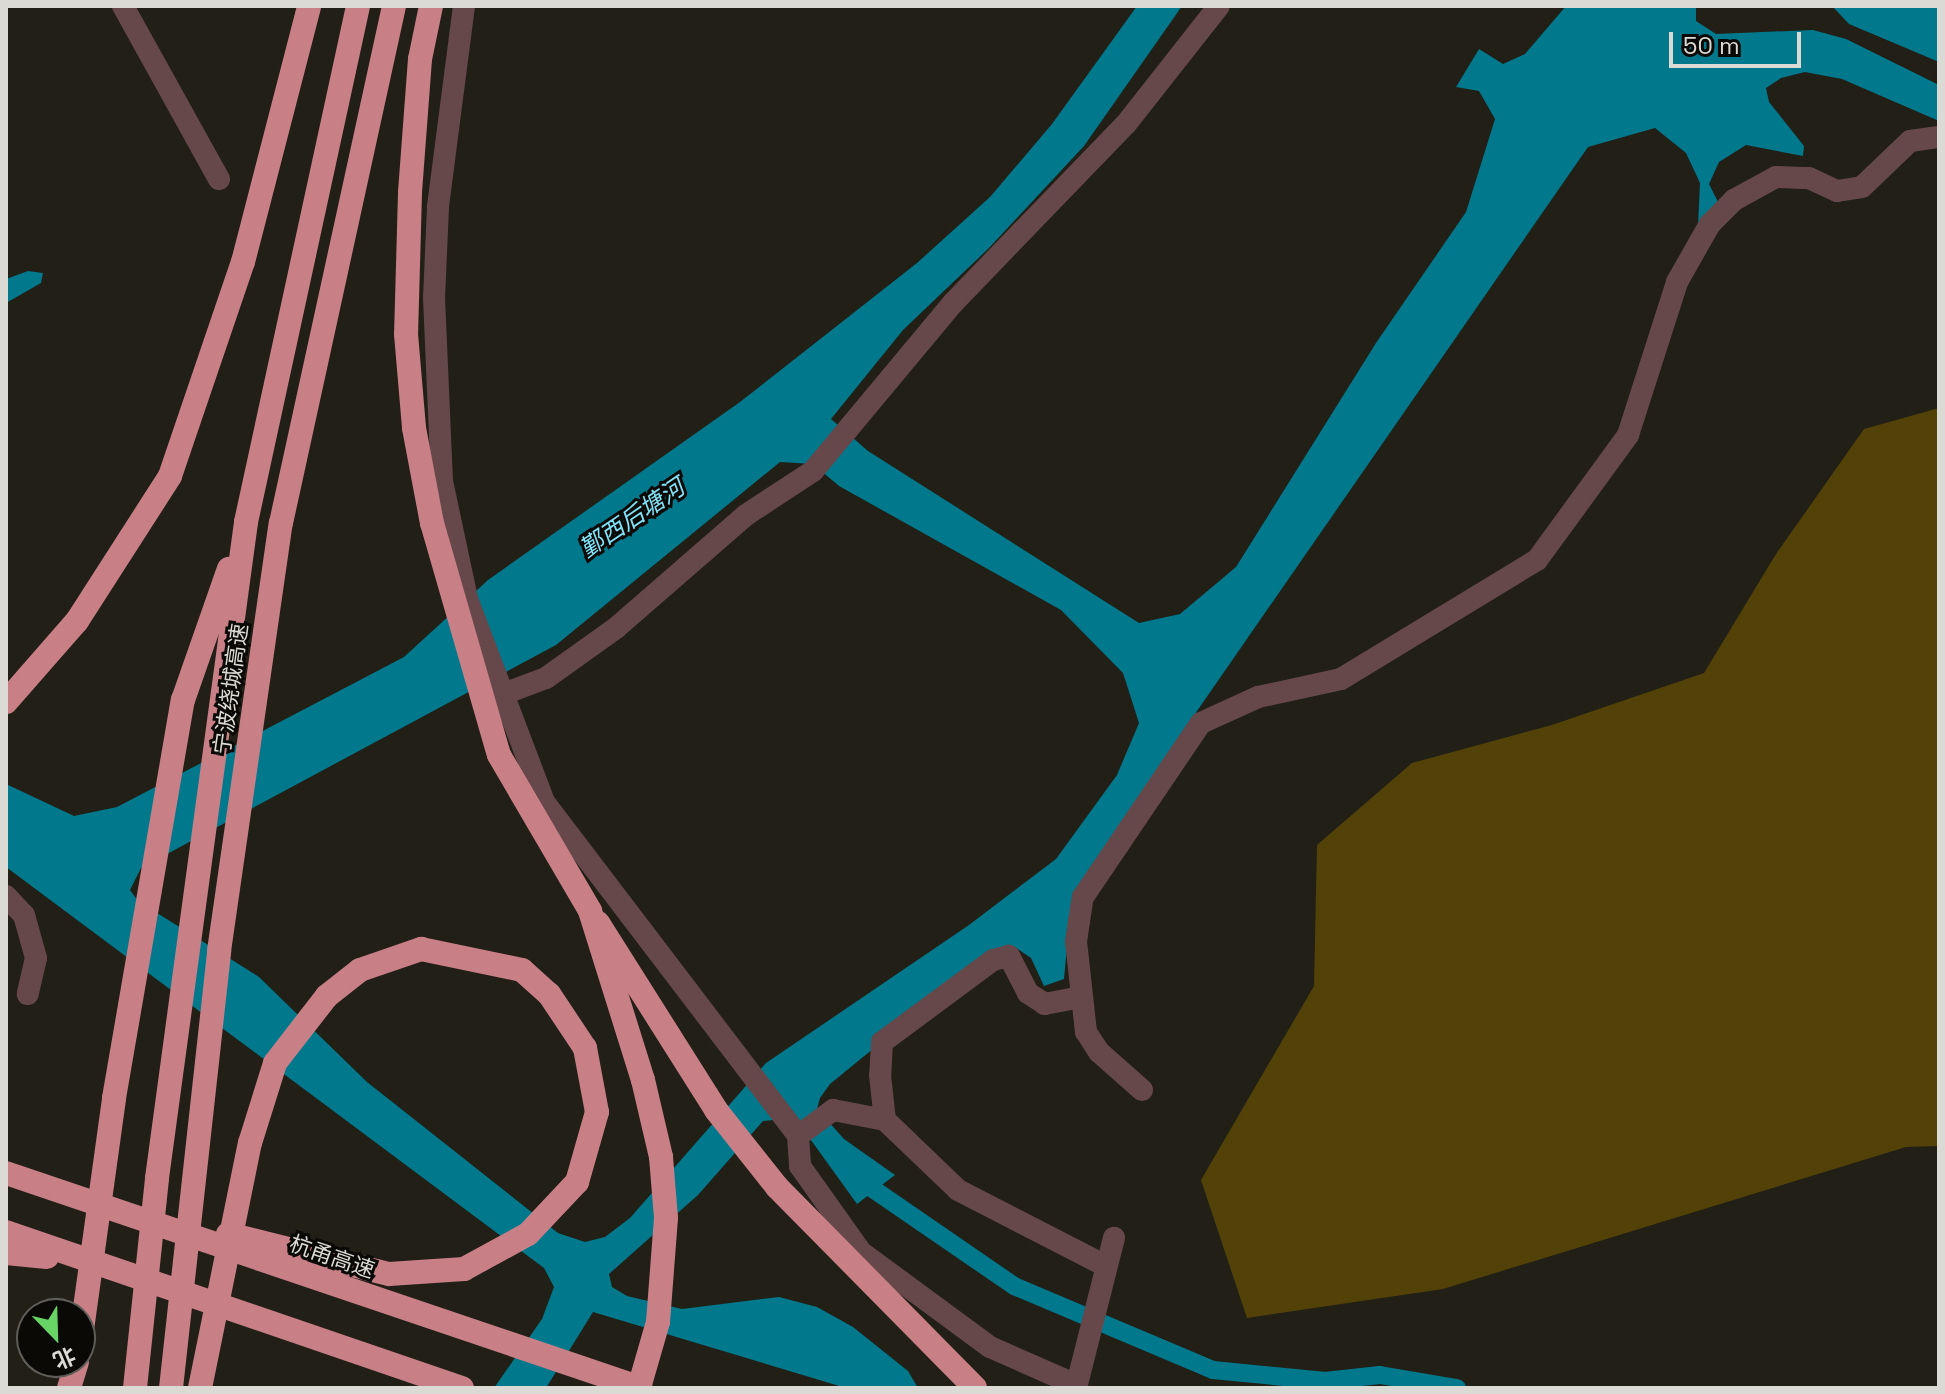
<!DOCTYPE html>
<html>
<head>
<meta charset="utf-8">
<style>
	body { margin:0 }
	#map { position:relative; width:1945px; height:1394px; overflow:hidden; background:#221f17; font-family:"Space Grotesk","Noto Sans SC",sans-serif }
	div>[style] { position:absolute }
	[style*='--x'] { left:calc(var(--x)*1px); top:calc(var(--y)*1px); width:calc(var(--w)*1px); rotate:calc(var(--a)*1deg) }
	.green>* { inset:0; background:#524208 }
	.water>* { inset:0; background:#01788b }
	.canal>* { height:18px; margin:-9px; padding:0 9px; transform-origin:9px; border-radius:9px; background:#01788b }
	.minor>* { height:22px; margin:-11px; padding:0 11px; transform-origin:11px; border-radius:11px; background:#66484b }
	.highway>* { height:24px; margin:-12px; padding:0 12px; transform-origin:12px; border-radius:12px; background:#c97f86 }
	.highway-bridge>* { height:24px; margin:-12px; padding:0 12px; transform-origin:12px; border-radius:12px; background:#c97f86 }
	span { translate:-50% -50%; white-space:nowrap; text-align:center; line-height:1.15; -webkit-text-stroke:6px #0a0906; paint-order:stroke }
	.street-label { font-size:22px; color:#dbdad4 }
	.water-label { font-size:24px; color:#81e4fa; font-style:italic }
	.frame { position:absolute; inset:0; border:8px solid #dbdad4; pointer-events:none }
	.north { position:absolute; left:16px; top:1298px; width:80px; height:80px; box-sizing:border-box; background:#0a0906; border:2px solid #5e5d58; border-radius:50%; rotate:157deg; font-size:22px; font-weight:700; line-height:32px; text-align:center; color:#dbdad4 }
	.north::after { content:''; display:block; margin:auto; width:28px; height:36px; background:#68d465; clip-path:polygon(50% 0,100% 100%,50% 72%,0 100%) }
	.scale { position:absolute; left:1669px; top:32px; width:132px; height:36px; box-sizing:border-box; border:4px solid #dbdad4; border-top:0; padding-left:10px; font-size:24px; line-height:28px; white-space:nowrap; color:#dbdad4; -webkit-text-stroke:6px #0a0906; paint-order:stroke }
</style>
</head>
<body>
<div id="map">
	<div class="green">
		<i style="clip-path:polygon(1939px 408px,1939px 1146px,1906px 1147px,1443px 1289px,1247px 1318px,1201px 1180px,1314px 986px,1317px 845px,1412px 763px,1552px 725px,1704px 673px,1776px 554px,1864px 429px)"></i>
	</div>
	<div class="water">
		<i style="clip-path:polygon(evenodd,1137px 6px,1182px 6px,1084px 146px,989px 248px,903px 330px,831px 419px,868px 451px,1139px 623px,1180px 614px,1236px 567px,1376px 343px,1466px 212px,1495px 119px,1479px 91px,1456px 87px,1479px 49px,1503px 64px,1525px 54px,1566px 6px,1696px 6px,1696px 21px,1716px 34px,1813px 30px,1846px 39px,1939px 85px,1939px 121px,1842px 79px,1805px 72px,1781px 78px,1766px 88px,1769px 102px,1804px 146px,1803px 156px,1746px 145px,1719px 162px,1709px 184px,1721px 208px,1698px 225px,1700px 183px,1686px 153px,1655px 128px,1588px 147px,1161px 763px,1067px 946px,1064px 979px,1044px 986px,1031px 958px,1015px 947px,971px 969px,830px 1084px,820px 1098px,817px 1109px,844px 1139px,895px 1175px,857px 1204px,795px 1118px,763px 1121px,698px 1195px,609px 1274px,612px 1287px,627px 1296px,682px 1309px,779px 1297px,817px 1307px,853px 1327px,908px 1371px,918px 1388px,846px 1388px,593px 1312px,546px 1388px,494px 1388px,542px 1319px,554px 1287px,544px 1268px,6px 867px,6px 784px,74px 816px,117px 807px,404px 657px,488px 580px,740px 402px,917px 263px,990px 197px,1052px 124px,1137px 6px,780px 462px,813px 464px,839px 486px,1061px 610px,1123px 673px,1139px 723px,1117px 775px,1056px 859px,969px 925px,766px 1063px,630px 1218px,605px 1237px,585px 1242px,558px 1233px,367px 1082px,259px 977px,138px 901px,130px 890px,141px 868px,556px 645px,780px 462px)"></i>
		<i style="clip-path:polygon(1832px 6px,1939px 6px,1939px 62px,1849px 24px)"></i>
		<i style="clip-path:polygon(28px 271px,43px 273px,41px 283px,6px 303px,6px 279px)"></i>
	</div>
	<div class="canal">
		<i style="--x:857;--y:1178;--w:191;--a:34.5"></i>
		<i style="--x:1014;--y:1286;--w:216;--a:22.9"></i>
		<i style="--x:1213;--y:1370;--w:113;--a:5.6"></i>
		<i style="--x:1325;--y:1381;--w:55;--a:-6.2"></i>
		<i style="--x:1380;--y:1375;--w:78;--a:9.6"></i>
	</div>
	<div class="minor">
		<i style="--x:123;--y:6;--w:198;--a:61"></i>
		<i style="--x:464;--y:6;--w:203;--a:97.4"></i>
		<i style="--x:438;--y:207;--w:91;--a:92.5"></i>
		<i style="--x:434;--y:298;--w:183;--a:87.5"></i>
		<i style="--x:442;--y:481;--w:121;--a:78"></i>
		<i style="--x:467;--y:599;--w:217;--a:69.2"></i>
		<i style="--x:544;--y:802;--w:420;--a:52.7"></i>
		<i style="--x:798;--y:1136;--w:30;--a:86"></i>
		<i style="--x:800;--y:1166;--w:105;--a:54.7"></i>
		<i style="--x:861;--y:1252;--w:160;--a:36.4"></i>
		<i style="--x:990;--y:1347;--w:94;--a:23.8"></i>
		<i style="--x:501;--y:695;--w:48;--a:-20.7"></i>
		<i style="--x:546;--y:678;--w:86;--a:-35.5"></i>
		<i style="--x:616;--y:628;--w:172;--a:-41"></i>
		<i style="--x:746;--y:515;--w:80;--a:-33.3"></i>
		<i style="--x:813;--y:471;--w:219;--a:-50.2"></i>
		<i style="--x:953;--y:303;--w:249;--a:-46"></i>
		<i style="--x:1126;--y:124;--w:150;--a:-51.8"></i>
		<i style="--x:6;--y:896;--w:26;--a:47"></i>
		<i style="--x:24;--y:915;--w:45;--a:74.4"></i>
		<i style="--x:36;--y:958;--w:37;--a:103"></i>
		<i style="--x:1081;--y:997;--w:37;--a:169"></i>
		<i style="--x:1045;--y:1004;--w:20;--a:-147"></i>
		<i style="--x:1028;--y:993;--w:42;--a:-117.2"></i>
		<i style="--x:1009;--y:956;--w:16;--a:166"></i>
		<i style="--x:993;--y:960;--w:138;--a:143.5"></i>
		<i style="--x:882;--y:1042;--w:33;--a:93"></i>
		<i style="--x:880;--y:1075;--w:45;--a:83.7"></i>
		<i style="--x:885;--y:1120;--w:101;--a:43.8"></i>
		<i style="--x:958;--y:1190;--w:164;--a:27.2"></i>
		<i style="--x:1142;--y:1090;--w:57;--a:-138.5"></i>
		<i style="--x:1099;--y:1052;--w:24;--a:-123"></i>
		<i style="--x:1086;--y:1032;--w:91;--a:-96.3"></i>
		<i style="--x:1076;--y:942;--w:21;--a:-82"></i>
		<i style="--x:1079;--y:921;--w:24;--a:-81"></i>
		<i style="--x:1083;--y:897;--w:210;--a:-55.9"></i>
		<i style="--x:1201;--y:723;--w:63;--a:-24.5"></i>
		<i style="--x:1258;--y:697;--w:85;--a:-12.2"></i>
		<i style="--x:1341;--y:679;--w:229;--a:-31.3"></i>
		<i style="--x:1537;--y:560;--w:155;--a:-53.9"></i>
		<i style="--x:1628;--y:435;--w:161;--a:-72.2"></i>
		<i style="--x:1677;--y:282;--w:67;--a:-60.4"></i>
		<i style="--x:1710;--y:224;--w:34;--a:-45"></i>
		<i style="--x:1734;--y:200;--w:48;--a:-28.7"></i>
		<i style="--x:1776;--y:177;--w:33;--a:2"></i>
		<i style="--x:1809;--y:178;--w:31;--a:25"></i>
		<i style="--x:1837;--y:191;--w:25;--a:-9"></i>
		<i style="--x:1862;--y:187;--w:66;--a:-43.8"></i>
		<i style="--x:1910;--y:141;--w:29;--a:-8"></i>
		<i style="--x:798;--y:1136;--w:44;--a:-36.6"></i>
		<i style="--x:833;--y:1110;--w:53;--a:10.9"></i>
		<i style="--x:1076;--y:1388;--w:155;--a:-75.8"></i>
	</div>
	<div class="highway">
		<i style="--x:6;--y:702;--w:108;--a:-48.8"></i>
		<i style="--x:77;--y:621;--w:172;--a:-57.3"></i>
		<i style="--x:170;--y:476;--w:226;--a:-71.2"></i>
		<i style="--x:243;--y:262;--w:264;--a:-75.5"></i>
		<i style="--x:598;--y:923;--w:221;--a:57.7"></i>
		<i style="--x:716;--y:1110;--w:98;--a:51.6"></i>
		<i style="--x:777;--y:1187;--w:282;--a:45.4"></i>
		<i style="--x:6;--y:1173;--w:670;--a:18.71"></i>
		<i style="--x:6;--y:1232;--w:482;--a:18.9"></i>
		<i style="--x:228;--y:1234;--w:166;--a:14"></i>
		<i style="--x:6;--y:1253;--w:41;--a:5.6"></i>
		<i style="--x:69;--y:1388;--w:27;--a:-73"></i>
	</div>
	<div class="highway-bridge">
		<i style="--x:431;--y:6;--w:54;--a:101.7"></i>
		<i style="--x:420;--y:59;--w:134;--a:94.3"></i>
		<i style="--x:410;--y:193;--w:141;--a:91.6"></i>
		<i style="--x:406;--y:334;--w:94;--a:85.1"></i>
		<i style="--x:414;--y:428;--w:97;--a:79.3"></i>
		<i style="--x:432;--y:523;--w:241;--a:73.9"></i>
		<i style="--x:499;--y:755;--w:181;--a:59.7"></i>
		<i style="--x:590;--y:911;--w:177;--a:72.6"></i>
		<i style="--x:643;--y:1080;--w:79;--a:76.8"></i>
		<i style="--x:661;--y:1157;--w:61;--a:85.3"></i>
		<i style="--x:666;--y:1218;--w:104;--a:94.4"></i>
		<i style="--x:658;--y:1322;--w:69;--a:106.1"></i>
		<i style="--x:80;--y:1344;--w:248;--a:-82.1"></i>
		<i style="--x:114;--y:1098;--w:404;--a:-80.2"></i>
		<i style="--x:183;--y:700;--w:139;--a:-70.7"></i>
		<i style="--x:135;--y:1388;--w:211;--a:-84"></i>
		<i style="--x:157;--y:1178;--w:662;--a:-82.27"></i>
		<i style="--x:246;--y:522;--w:528;--a:-77.75"></i>
		<i style="--x:171;--y:1388;--w:440;--a:-83.7"></i>
		<i style="--x:219;--y:951;--w:432;--a:-81.8"></i>
		<i style="--x:281;--y:523;--w:529;--a:-77.67"></i>
		<i style="--x:200;--y:1388;--w:250;--a:-78.5"></i>
		<i style="--x:250;--y:1143;--w:84;--a:-72.6"></i>
		<i style="--x:275;--y:1063;--w:85;--a:-52.2"></i>
		<i style="--x:327;--y:996;--w:42;--a:-38.2"></i>
		<i style="--x:360;--y:970;--w:65;--a:-19"></i>
		<i style="--x:421;--y:949;--w:103;--a:11.7"></i>
		<i style="--x:522;--y:970;--w:36;--a:42"></i>
		<i style="--x:549;--y:994;--w:65;--a:56.3"></i>
		<i style="--x:585;--y:1048;--w:65;--a:79.4"></i>
		<i style="--x:597;--y:1112;--w:73;--a:105.9"></i>
		<i style="--x:577;--y:1182;--w:71;--a:133.3"></i>
		<i style="--x:528;--y:1234;--w:73;--a:151.3"></i>
		<i style="--x:464;--y:1269;--w:75;--a:176.2"></i>
	</div>
	<div class="street-label">
		<span style="left:231px;top:689px;rotate:-82deg">宁波绕城高速</span>
		<span style="left:332px;top:1257px;rotate:19deg">杭甬高速</span>
	</div>
	<div class="water-label">
		<span style="left:632px;top:518px;rotate:-34deg">鄞西后塘河</span>
	</div>
	<div class="frame"></div>
	<div class="north">北</div>
	<div class="scale">50 m</div>
</div>
</body>
</html>
